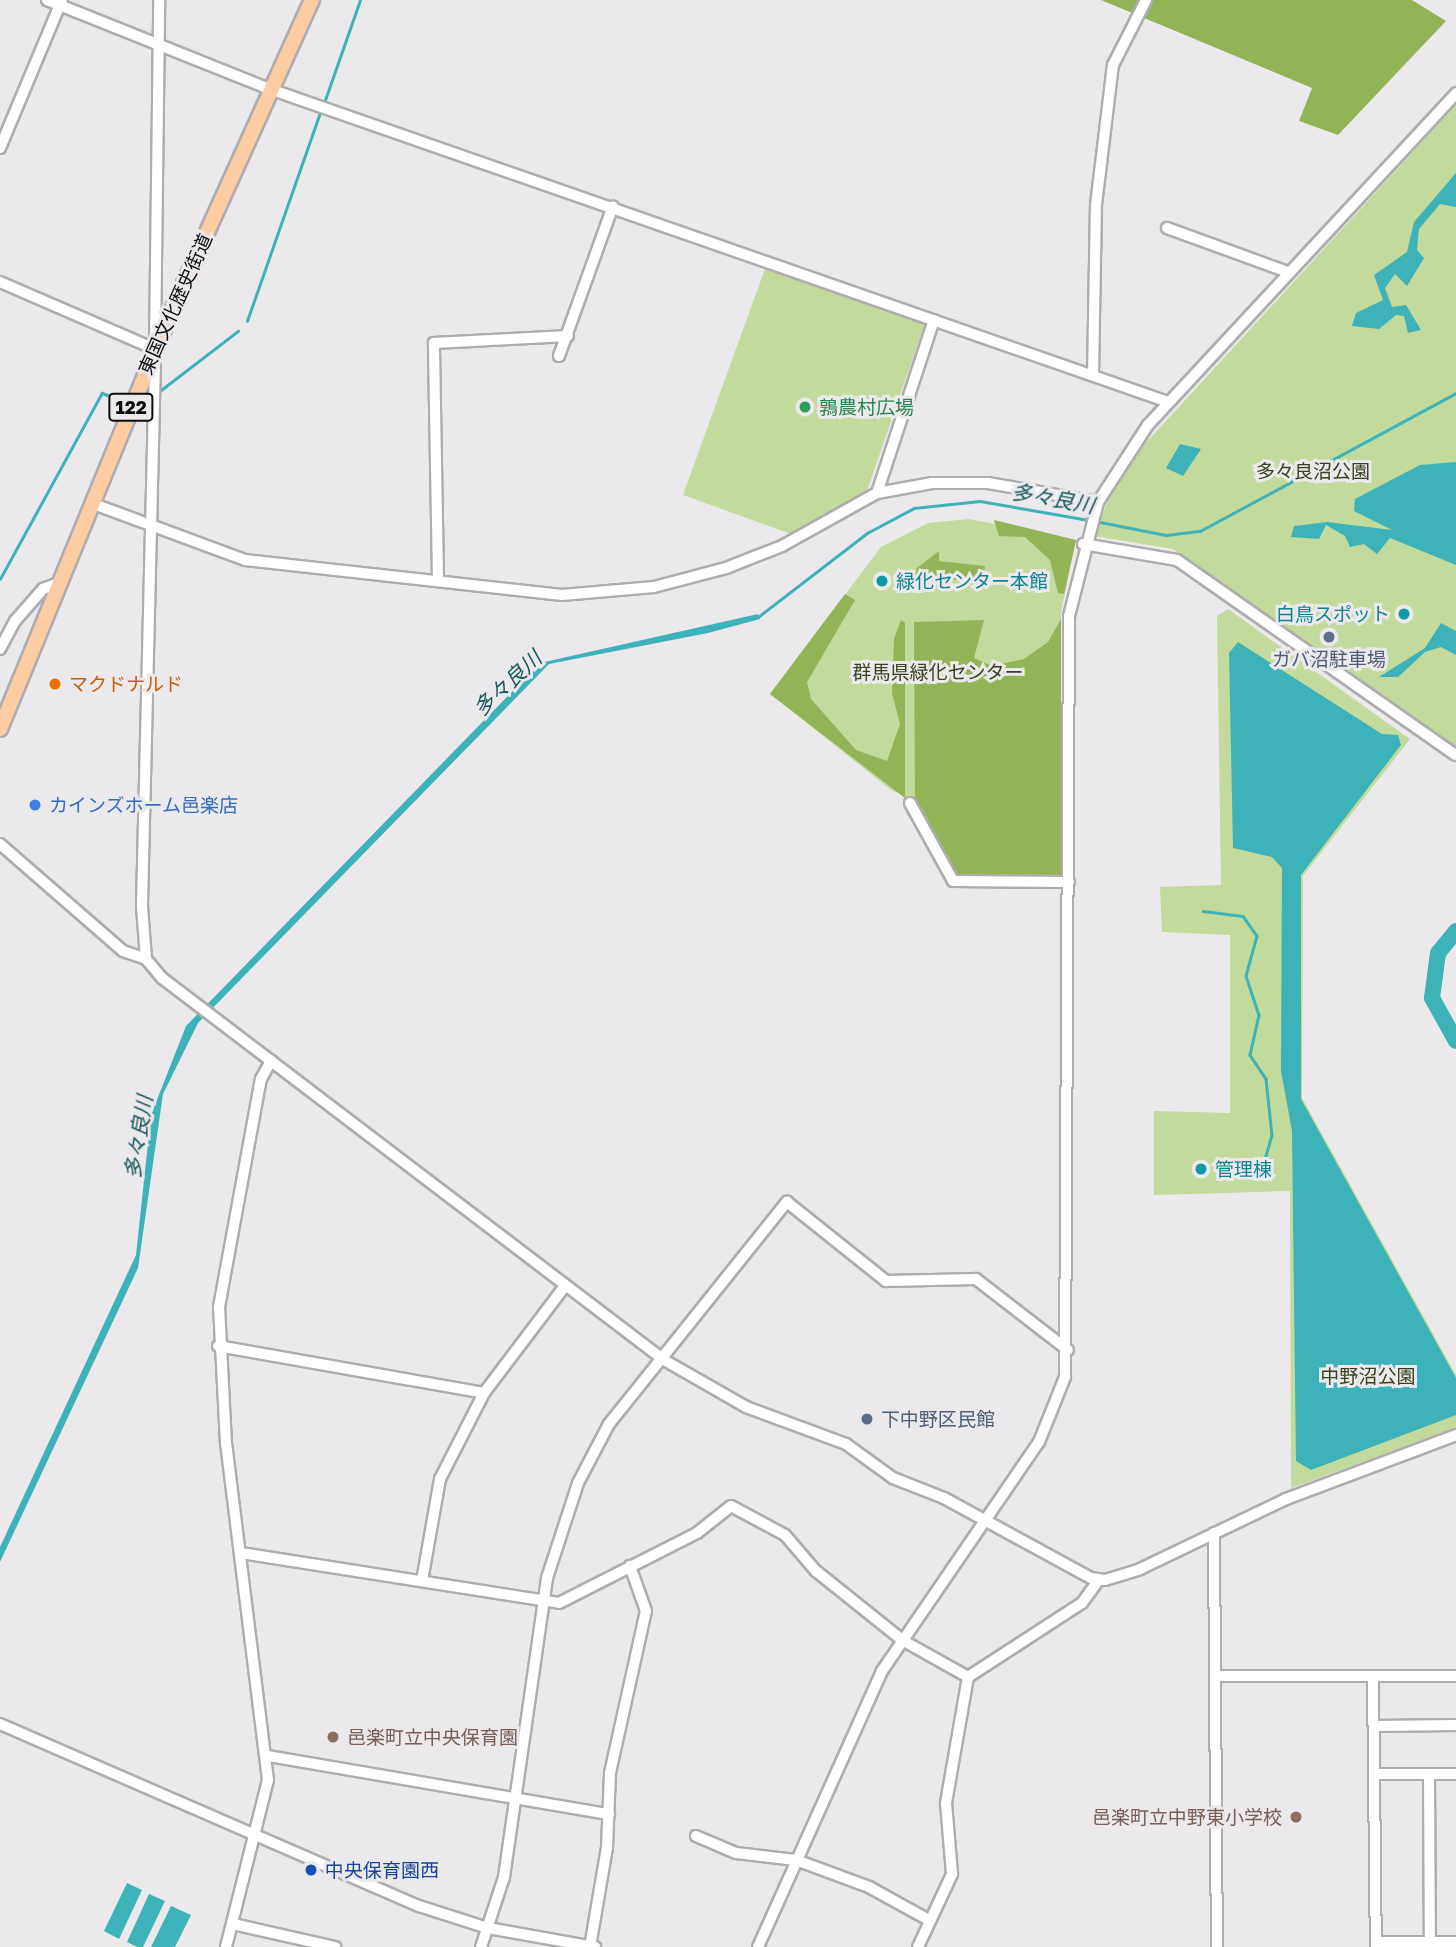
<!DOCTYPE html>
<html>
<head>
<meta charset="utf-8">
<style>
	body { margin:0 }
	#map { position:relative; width:1456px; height:1947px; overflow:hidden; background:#ebe9ec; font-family:"Golos Text","Noto Sans JP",sans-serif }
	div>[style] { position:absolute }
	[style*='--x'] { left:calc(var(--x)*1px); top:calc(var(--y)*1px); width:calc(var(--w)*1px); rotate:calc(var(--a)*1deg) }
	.green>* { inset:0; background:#c2da9b }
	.forest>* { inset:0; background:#93b456 }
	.water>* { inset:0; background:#3eb2b9 }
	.stream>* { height:2.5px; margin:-1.25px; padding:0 1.25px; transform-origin:1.25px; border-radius:1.25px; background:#3eb2b9 }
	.river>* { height:16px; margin:-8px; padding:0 8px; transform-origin:8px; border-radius:8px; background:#3eb2b9 }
	.roads { filter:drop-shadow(2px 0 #aeacae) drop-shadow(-2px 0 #aeacae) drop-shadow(0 2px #aeacae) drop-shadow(0 -2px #aeacae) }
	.minor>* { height:10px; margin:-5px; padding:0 5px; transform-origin:5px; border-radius:5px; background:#fff }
	.highway>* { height:14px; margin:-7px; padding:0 7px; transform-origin:7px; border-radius:7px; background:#fecca2 }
	.dots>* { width:19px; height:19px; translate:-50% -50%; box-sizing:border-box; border:4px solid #ebe9ec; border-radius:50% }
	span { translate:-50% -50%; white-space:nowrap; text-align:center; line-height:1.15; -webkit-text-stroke:6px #ebe9ec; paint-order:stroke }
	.shield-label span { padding:2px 5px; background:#ebe9ec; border:2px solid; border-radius:5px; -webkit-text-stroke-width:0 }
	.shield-label { font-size:18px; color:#0c0b0c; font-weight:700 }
	.street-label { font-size:19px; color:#0c0b0c }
	.leisure-label { font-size:19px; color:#27864d }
	.left { translate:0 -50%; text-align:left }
	.park-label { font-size:19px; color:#35421c }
	.culture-label { font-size:19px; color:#0d838f }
	.right { translate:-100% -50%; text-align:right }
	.service-label { font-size:19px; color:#4e5e75 }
	.food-label { font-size:19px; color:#c56008 }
	.shop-label { font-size:19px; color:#366cbe }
	.education-label { font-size:19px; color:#785e54 }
	.transit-label { font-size:19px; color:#164399 }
	.water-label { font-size:21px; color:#17575b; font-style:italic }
</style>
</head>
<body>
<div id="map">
	<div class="green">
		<i style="clip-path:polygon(1456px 105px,1456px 751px,1173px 549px,1094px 536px,1110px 496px,1144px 445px)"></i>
		<i style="clip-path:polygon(766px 266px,925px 323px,867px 491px,791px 534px,683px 495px)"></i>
		<i style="clip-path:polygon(969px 519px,1076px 540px,1061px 612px,1060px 732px,915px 808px,915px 801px,891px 790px,770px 694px,881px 547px,928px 523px)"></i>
		<i style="clip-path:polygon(1228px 609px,1410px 739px,1303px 876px,1302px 1098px,1456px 1375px,1456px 1428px,1291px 1488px,1290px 1191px,1154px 1195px,1154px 1111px,1230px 1113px,1230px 935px,1162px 932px,1160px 887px,1221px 885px,1217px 616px)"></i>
	</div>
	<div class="forest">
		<i style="clip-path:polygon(1101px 0,1412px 0,1446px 21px,1338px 135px,1299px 121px,1312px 88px)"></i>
		<i style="clip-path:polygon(994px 520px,1076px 540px,1064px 594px,1058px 593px,1050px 560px,1025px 537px,999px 536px)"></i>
		<i style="clip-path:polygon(939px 551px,939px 561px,985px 566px,984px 584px,950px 579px,911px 585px,917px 568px)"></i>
		<i style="clip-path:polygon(845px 594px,855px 600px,807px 682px,811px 699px,856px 750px,887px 761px,900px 724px,892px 693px,894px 639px,901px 620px,905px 623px,905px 798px,770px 694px)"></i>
		<i style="clip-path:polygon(1061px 619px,1061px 879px,954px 877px,915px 808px,914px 622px,984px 620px,974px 658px,992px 666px,1024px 659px,1048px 642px)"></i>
	</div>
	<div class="water">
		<i style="clip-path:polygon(1456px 173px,1456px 207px,1440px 204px,1419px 229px,1417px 250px,1424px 258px,1407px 286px,1395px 274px,1385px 288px,1392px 307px,1406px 305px,1421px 330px,1408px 333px,1404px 316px,1396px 315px,1379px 329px,1352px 326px,1356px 313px,1383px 300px,1374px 275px,1407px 252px,1414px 222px)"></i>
		<i style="clip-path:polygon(1180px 444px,1201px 449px,1183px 476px,1166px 468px)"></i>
		<i style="clip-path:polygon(1456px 462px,1456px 565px,1390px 538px,1377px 554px,1364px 544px,1350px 547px,1345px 536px,1326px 525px,1319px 539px,1291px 537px,1294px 526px,1327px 522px,1392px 530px,1354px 511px,1355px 499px,1420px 465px)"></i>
		<i style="clip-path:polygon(758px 614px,760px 619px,708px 633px,549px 664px,198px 1023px,163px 1094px,138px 1268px,0 1562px,0 1547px,136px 1255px,151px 1115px,186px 1026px,540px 663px)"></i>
		<i style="clip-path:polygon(1441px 623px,1456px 631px,1456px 655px,1441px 647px,1425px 652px,1398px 677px,1379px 677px,1425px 648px)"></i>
		<i style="clip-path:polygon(1238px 642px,1382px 734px,1398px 735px,1401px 745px,1301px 875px,1301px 1099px,1456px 1378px,1456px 1415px,1311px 1470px,1296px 1461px,1292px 1131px,1281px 1071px,1282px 868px,1272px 857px,1233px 848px,1229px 653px)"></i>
		<i style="clip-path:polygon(127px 1883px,142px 1890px,119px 1939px,104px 1931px)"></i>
		<i style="clip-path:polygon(149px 1894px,165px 1901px,143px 1947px,137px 1947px,127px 1942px)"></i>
		<i style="clip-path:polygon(171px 1906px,191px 1915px,175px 1947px,151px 1947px)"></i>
	</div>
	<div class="stream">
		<i style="--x:324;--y:103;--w:109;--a:-70.7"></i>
		<i style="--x:247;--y:321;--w:224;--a:-70.7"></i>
		<i style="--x:161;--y:390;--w:97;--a:-37.5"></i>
		<i style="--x:137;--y:406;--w:13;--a:-29"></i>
		<i style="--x:1095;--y:521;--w:72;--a:11.2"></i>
		<i style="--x:1166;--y:535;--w:34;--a:-7"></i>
		<i style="--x:1200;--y:531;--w:291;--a:-28.3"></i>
		<i style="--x:0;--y:579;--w:212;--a:-61.3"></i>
		<i style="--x:102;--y:393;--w:23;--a:20"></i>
		<i style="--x:758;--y:617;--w:138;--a:-37.6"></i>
		<i style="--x:867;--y:533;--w:53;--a:-28"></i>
		<i style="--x:914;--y:508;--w:66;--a:-6.1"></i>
		<i style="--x:980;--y:501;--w:111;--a:9.9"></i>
		<i style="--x:1203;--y:911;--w:40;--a:7.1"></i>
		<i style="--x:1243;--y:916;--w:24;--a:55"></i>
		<i style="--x:1257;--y:936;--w:41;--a:105.4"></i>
		<i style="--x:1246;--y:976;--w:41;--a:71.6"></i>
		<i style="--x:1259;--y:1015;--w:41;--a:102.7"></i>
		<i style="--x:1250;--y:1055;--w:29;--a:56"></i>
		<i style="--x:1266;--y:1079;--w:56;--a:83.9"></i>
		<i style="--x:1272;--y:1135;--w:29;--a:106"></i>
	</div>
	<div class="river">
		<i style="--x:1456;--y:931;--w:28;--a:129"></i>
		<i style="--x:1438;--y:953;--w:45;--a:97.6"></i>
		<i style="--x:1432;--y:998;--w:49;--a:60.8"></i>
	</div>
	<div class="roads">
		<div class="minor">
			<i style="--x:47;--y:0;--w:234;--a:21.8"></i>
			<i style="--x:264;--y:87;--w:957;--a:19.21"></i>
			<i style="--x:0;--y:148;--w:160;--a:-67.3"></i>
			<i style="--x:1167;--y:228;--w:129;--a:20"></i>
			<i style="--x:0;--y:282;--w:169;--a:23.4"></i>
			<i style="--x:155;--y:346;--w:346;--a:-89.3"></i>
			<i style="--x:559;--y:356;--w:159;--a:-70.2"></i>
			<i style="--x:155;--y:361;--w:545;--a:91.37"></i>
			<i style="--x:142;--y:906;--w:53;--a:85.7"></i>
			<i style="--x:146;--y:959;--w:25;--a:50"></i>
			<i style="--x:162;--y:978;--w:631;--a:37.27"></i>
			<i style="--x:664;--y:1360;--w:95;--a:29.8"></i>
			<i style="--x:746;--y:1407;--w:107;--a:20.3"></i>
			<i style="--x:846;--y:1444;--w:58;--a:35.9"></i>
			<i style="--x:893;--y:1478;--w:55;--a:21.4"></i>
			<i style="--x:944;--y:1498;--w:167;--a:28.6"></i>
			<i style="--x:1091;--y:1578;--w:14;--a:8"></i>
			<i style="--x:1105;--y:1580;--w:37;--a:-17"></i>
			<i style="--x:1140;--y:1569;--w:162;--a:-25.6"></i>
			<i style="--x:1286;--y:1499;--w:182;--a:-20.6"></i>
			<i style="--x:1093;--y:375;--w:170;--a:-89"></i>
			<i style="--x:1096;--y:205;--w:141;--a:-83.1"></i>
			<i style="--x:1113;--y:65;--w:73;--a:-63.1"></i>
			<i style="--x:877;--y:493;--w:182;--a:-71.8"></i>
			<i style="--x:91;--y:503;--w:164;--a:20.3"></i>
			<i style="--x:245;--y:560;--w:319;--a:6.3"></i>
			<i style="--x:562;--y:595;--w:92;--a:-5"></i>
			<i style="--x:654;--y:587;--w:74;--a:-14.8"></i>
			<i style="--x:726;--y:568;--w:60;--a:-21.4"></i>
			<i style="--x:782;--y:546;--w:109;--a:-29.2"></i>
			<i style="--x:877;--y:493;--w:56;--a:-10.3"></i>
			<i style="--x:932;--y:483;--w:56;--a:0"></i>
			<i style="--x:988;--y:483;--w:112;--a:9.8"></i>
			<i style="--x:1083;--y:544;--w:95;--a:9.7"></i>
			<i style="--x:1177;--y:560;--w:340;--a:35"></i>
			<i style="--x:438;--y:578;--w:235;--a:-91"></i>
			<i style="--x:434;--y:343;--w:134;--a:-3"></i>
			<i style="--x:0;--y:649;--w:32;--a:-62"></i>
			<i style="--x:15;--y:621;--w:43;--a:-48.8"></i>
			<i style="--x:43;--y:589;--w:17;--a:-21"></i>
			<i style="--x:910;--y:803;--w:89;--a:61.1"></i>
			<i style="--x:953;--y:881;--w:116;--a:0.5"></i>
			<i style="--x:0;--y:844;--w:163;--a:41"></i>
			<i style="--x:123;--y:951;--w:24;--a:19"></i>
			<i style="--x:218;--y:1346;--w:270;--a:10"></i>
			<i style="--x:1214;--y:1533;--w:414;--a:89.6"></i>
			<i style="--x:241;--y:1553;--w:322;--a:8.9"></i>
			<i style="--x:559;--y:1603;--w:155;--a:-26.9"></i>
			<i style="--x:697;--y:1533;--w:43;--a:-38.5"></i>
			<i style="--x:731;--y:1506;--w:61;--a:28.2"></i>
			<i style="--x:785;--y:1535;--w:48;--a:49.3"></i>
			<i style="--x:816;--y:1571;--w:110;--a:38.7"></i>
			<i style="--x:902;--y:1640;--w:76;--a:29.3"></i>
			<i style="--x:422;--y:1581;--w:104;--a:-80"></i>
			<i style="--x:440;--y:1479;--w:97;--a:-62.9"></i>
			<i style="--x:484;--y:1393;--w:134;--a:-52.9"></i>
			<i style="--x:1215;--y:1676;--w:241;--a:0"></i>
			<i style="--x:1373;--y:1676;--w:271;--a:89.4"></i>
			<i style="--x:0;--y:1724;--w:457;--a:23.5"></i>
			<i style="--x:419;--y:1906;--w:72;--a:17.7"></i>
			<i style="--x:488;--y:1928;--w:109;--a:10.1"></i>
			<i style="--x:1374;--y:1726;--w:82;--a:-0.7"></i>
			<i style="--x:268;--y:1756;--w:346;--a:9.7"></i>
			<i style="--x:1374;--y:1774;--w:82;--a:0"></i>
			<i style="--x:1429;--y:1774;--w:168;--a:89.7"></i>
			<i style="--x:696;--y:1836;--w:43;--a:23"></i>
			<i style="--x:736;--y:1853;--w:60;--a:6.7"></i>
			<i style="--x:796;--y:1860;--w:78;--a:20.3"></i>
			<i style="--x:869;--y:1887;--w:66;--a:28.9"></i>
			<i style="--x:233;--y:1924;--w:105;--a:12.7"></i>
			<i style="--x:1376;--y:1942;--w:80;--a:0"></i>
			<i style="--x:226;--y:1947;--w:172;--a:-75.9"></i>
			<i style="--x:268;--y:1780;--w:339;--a:-97.1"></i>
			<i style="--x:226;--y:1444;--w:137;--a:-92.9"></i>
			<i style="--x:219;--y:1307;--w:232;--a:-79.6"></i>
			<i style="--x:261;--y:1079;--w:21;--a:-61"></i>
			<i style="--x:481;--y:1947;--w:74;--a:-71.8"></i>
			<i style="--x:504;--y:1877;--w:302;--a:-81.8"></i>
			<i style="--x:547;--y:1578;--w:100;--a:-71.9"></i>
			<i style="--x:578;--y:1483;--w:67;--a:-62.3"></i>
			<i style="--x:609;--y:1424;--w:285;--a:-51.3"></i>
			<i style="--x:787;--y:1202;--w:127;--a:38.6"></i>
			<i style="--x:886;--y:1281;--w:90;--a:-1.3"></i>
			<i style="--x:976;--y:1279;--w:116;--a:37.7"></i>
			<i style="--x:590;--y:1947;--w:100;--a:-80.3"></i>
			<i style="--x:607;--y:1848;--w:75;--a:-87.7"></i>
			<i style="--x:610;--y:1773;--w:166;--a:-77.5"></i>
			<i style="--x:646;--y:1611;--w:48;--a:-109.6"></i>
			<i style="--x:758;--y:1947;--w:303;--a:-65.8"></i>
			<i style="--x:882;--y:1671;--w:278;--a:-55.6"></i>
			<i style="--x:1039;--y:1442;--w:70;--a:-68.2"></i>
			<i style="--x:1065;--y:1377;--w:761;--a:-89.7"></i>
			<i style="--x:1069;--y:616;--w:118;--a:-75.7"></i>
			<i style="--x:1098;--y:502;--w:92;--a:-57"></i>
			<i style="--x:1148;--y:425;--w:453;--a:-47.1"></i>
			<i style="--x:918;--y:1947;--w:81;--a:-65"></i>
			<i style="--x:952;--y:1874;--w:71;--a:-94.8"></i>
			<i style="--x:946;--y:1803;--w:128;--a:-80.1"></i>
			<i style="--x:968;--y:1677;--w:136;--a:-33"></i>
			<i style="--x:1082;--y:1603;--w:29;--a:-54"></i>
		</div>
		<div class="highway">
			<i style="--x:0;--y:729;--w:451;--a:-67.7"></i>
			<i style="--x:171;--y:312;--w:342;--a:-65.7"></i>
		</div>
	</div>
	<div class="dots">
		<i style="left:805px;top:407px;background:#2e9e5b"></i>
		<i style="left:882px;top:581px;background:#0f9aa8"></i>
		<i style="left:1404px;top:614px;background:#0f9aa8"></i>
		<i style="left:1329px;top:637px;background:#5c6f8a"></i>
		<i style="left:55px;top:684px;background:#e8710a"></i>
		<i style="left:35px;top:805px;background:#3f7fe0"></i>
		<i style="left:1201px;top:1169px;background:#0f9aa8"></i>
		<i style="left:867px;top:1419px;background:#5c6f8a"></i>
		<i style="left:333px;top:1737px;background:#8d6e63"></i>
		<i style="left:1296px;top:1817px;background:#8d6e63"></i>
		<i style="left:311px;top:1870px;background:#1a4fb4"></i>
	</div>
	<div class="shield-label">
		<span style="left:131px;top:407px">122</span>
	</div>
	<div class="street-label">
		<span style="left:175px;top:304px;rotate:-66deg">東国文化歴史街道</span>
	</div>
	<div class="leisure-label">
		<span class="left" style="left:819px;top:407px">鶉農村広場</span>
	</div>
	<div class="park-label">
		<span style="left:1313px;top:471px">多々良沼公園</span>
		<span style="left:938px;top:672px">群馬県緑化センター</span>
		<span style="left:1368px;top:1376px">中野沼公園</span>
	</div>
	<div class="culture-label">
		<span class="left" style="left:896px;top:581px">緑化センター本館</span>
		<span class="right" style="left:1390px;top:614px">白鳥スポット</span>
		<span class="left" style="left:1215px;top:1169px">管理棟</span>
	</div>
	<div class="service-label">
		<span style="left:1329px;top:659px">ガバ沼駐車場</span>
		<span class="left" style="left:881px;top:1419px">下中野区民館</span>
	</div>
	<div class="food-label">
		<span class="left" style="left:69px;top:684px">マクドナルド</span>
	</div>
	<div class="shop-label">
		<span class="left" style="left:49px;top:805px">カインズホーム邑楽店</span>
	</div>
	<div class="education-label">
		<span class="left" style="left:347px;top:1737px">邑楽町立中央保育園</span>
		<span class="right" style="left:1282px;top:1817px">邑楽町立中野東小学校</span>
	</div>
	<div class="transit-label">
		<span class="left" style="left:325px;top:1870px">中央保育園西</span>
	</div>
	<div class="water-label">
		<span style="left:1053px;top:498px;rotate:10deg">多々良川</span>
		<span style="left:507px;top:683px;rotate:-43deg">多々良川</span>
		<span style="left:138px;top:1137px;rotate:-81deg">多々良川</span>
	</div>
</div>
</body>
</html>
